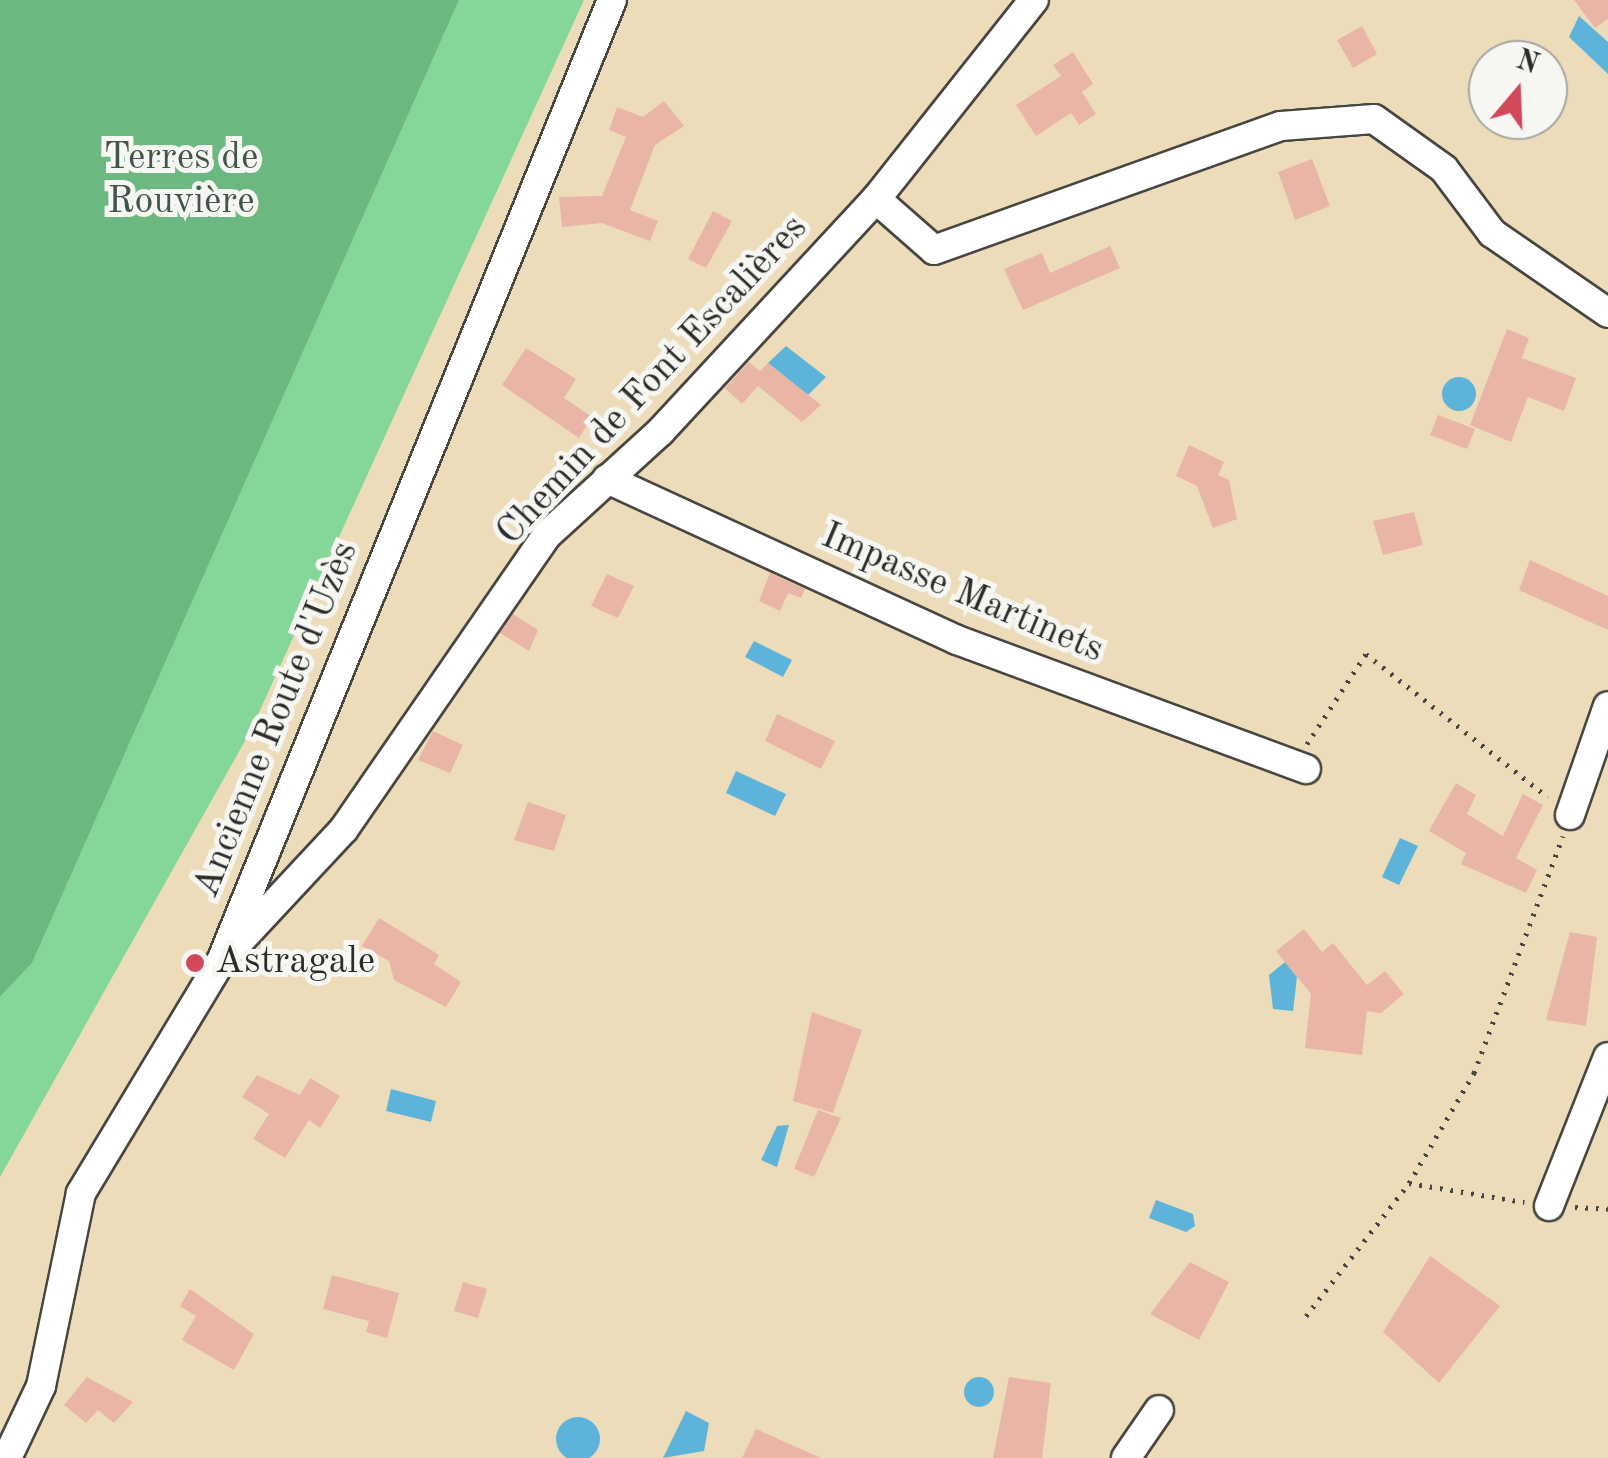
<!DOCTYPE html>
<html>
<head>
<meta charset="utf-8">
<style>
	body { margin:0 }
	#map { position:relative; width:1608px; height:1458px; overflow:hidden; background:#eddcba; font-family:"Old Standard TT",serif }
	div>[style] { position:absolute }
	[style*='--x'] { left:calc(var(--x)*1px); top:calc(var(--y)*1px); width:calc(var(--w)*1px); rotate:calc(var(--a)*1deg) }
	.green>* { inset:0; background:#84d798 }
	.forest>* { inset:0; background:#6bb880 }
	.water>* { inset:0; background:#5eb3db }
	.round { border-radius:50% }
	.building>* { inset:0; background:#e9b5a7 }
	.path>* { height:5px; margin-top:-2.5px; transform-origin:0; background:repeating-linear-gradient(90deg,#484640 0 2.5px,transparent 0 10.5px) }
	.roads { filter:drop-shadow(2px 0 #484640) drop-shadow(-2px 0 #484640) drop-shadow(0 2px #484640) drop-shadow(0 -2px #484640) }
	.minor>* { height:28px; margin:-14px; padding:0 14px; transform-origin:14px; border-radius:14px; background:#fff }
	.dots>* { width:28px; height:28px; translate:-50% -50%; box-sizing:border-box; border:5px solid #f6f6f2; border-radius:50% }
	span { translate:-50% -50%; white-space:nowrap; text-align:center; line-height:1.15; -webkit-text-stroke:10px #f6f6f2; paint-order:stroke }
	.park-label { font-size:38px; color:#415646 }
	.street-label { font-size:38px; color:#2b2b2b }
	.poi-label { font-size:38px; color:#2b2b2b }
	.left { translate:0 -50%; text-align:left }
	.north { position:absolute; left:1468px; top:40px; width:100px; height:100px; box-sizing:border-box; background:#f6f6f2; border:2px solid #a5a5a2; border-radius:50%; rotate:19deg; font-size:28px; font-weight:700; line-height:40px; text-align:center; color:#2b2b2b }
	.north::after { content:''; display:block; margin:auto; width:35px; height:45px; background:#d1495b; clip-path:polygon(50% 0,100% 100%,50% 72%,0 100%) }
</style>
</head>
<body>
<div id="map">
	<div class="green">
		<i style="clip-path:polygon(459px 0,584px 0,250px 732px,0 1177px,0 997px,32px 963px)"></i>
	</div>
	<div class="forest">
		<i style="clip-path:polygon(0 0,459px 0,32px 963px,0 997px)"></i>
	</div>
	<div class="water">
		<i style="clip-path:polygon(1579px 16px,1608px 42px,1608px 74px,1569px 37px)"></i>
		<i style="clip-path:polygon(786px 346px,826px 377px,808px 395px,768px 363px)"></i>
		<i class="round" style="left:1442px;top:377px;width:34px;height:34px"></i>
		<i style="clip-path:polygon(754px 641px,792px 660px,783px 677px,745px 657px)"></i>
		<i style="clip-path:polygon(736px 771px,786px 794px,775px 816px,726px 793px)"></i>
		<i style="clip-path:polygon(1400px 838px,1418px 846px,1399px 885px,1382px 877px)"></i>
		<i style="clip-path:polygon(1285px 962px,1297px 977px,1293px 1011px,1273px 1009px,1269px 975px)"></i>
		<i style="clip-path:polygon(391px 1089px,436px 1101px,431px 1122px,386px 1111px)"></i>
		<i style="clip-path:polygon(789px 1125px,777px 1167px,761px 1160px,777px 1126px)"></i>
		<i style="clip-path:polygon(1156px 1200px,1193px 1214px,1195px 1226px,1186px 1232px,1149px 1218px)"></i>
		<i class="round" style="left:964px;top:1377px;width:30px;height:30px"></i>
		<i style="clip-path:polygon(686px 1411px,709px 1423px,704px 1451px,663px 1458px)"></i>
		<i class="round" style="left:556px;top:1417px;width:44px;height:44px"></i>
	</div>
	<div class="building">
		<i style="clip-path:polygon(1574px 0,1608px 0,1608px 19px,1595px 28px)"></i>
		<i style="clip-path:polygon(1362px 26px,1377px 54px,1353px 68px,1337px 40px)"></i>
		<i style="clip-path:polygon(1073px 52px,1093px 84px,1082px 92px,1096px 114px,1079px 125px,1071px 113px,1036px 136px,1016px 105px,1061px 76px,1053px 65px)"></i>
		<i style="clip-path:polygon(664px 101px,684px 126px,655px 145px,630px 210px,658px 221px,650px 241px,602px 223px,562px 227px,559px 197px,602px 196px,626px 137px,609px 130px,617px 107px,643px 117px)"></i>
		<i style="clip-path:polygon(1312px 159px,1330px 206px,1295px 220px,1278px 172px)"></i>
		<i style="clip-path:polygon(713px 211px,732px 221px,706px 268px,688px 259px)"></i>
		<i style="clip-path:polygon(1110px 246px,1120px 268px,1023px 310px,1004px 269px,1042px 253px,1050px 273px)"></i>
		<i style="clip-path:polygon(1507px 329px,1529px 338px,1522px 358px,1576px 378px,1564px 411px,1528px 397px,1511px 442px,1470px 425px)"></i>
		<i style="clip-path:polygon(526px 348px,576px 379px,564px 398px,592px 417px,579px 438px,502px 385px)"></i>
		<i style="clip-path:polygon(749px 362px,760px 371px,768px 363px,821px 405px,802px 422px,758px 386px,742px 404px,725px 388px)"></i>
		<i style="clip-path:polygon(1438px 415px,1475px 429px,1467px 449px,1430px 435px)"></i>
		<i style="clip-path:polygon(1189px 445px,1224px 462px,1218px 475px,1229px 480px,1237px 519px,1213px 528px,1197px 486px,1176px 476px)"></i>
		<i style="clip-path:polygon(1414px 512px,1423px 545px,1383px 555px,1373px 521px)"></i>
		<i style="clip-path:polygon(1530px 560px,1608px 596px,1608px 630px,1519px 590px)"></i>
		<i style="clip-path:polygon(770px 573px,805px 589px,801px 598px,788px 593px,780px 611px,759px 601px)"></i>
		<i style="clip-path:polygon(607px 574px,634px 586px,618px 618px,591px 606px)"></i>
		<i style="clip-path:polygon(513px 614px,538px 630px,529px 651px,500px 633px)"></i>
		<i style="clip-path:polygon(777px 714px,835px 741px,821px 769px,765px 741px)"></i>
		<i style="clip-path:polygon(433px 731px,463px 745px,450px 773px,418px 760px)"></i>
		<i style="clip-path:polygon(1456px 783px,1476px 795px,1467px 814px,1503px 836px,1523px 794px,1543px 805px,1516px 858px,1537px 870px,1526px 893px,1461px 864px,1466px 853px,1429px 831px)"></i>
		<i style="clip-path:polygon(528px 802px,566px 815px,554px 851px,514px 840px)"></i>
		<i style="clip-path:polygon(379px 918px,439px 955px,434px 964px,461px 982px,446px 1007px,394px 980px,389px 961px,362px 946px)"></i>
		<i style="clip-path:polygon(1304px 929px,1322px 952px,1333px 943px,1367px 985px,1385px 971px,1404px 994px,1381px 1013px,1367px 1011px,1362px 1055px,1305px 1048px,1311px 994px,1276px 951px)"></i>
		<i style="clip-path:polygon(1570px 932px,1597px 937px,1586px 1026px,1546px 1020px)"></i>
		<i style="clip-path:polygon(812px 1012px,862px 1030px,833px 1113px,793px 1101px)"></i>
		<i style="clip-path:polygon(257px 1075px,300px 1095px,310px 1078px,340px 1096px,320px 1128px,309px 1120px,285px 1158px,253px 1139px,269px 1114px,242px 1097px)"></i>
		<i style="clip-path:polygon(818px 1110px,841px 1118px,814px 1177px,794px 1169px)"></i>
		<i style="clip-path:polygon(1430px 1256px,1500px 1306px,1439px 1383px,1383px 1332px)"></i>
		<i style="clip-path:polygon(1190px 1262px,1229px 1282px,1199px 1340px,1150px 1314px)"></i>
		<i style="clip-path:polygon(332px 1275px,399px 1293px,387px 1338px,366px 1332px,369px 1321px,323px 1309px)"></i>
		<i style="clip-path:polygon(463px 1282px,487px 1289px,478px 1318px,454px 1311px)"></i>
		<i style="clip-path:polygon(190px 1289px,254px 1334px,234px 1370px,182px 1340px,196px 1316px,180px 1306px)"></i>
		<i style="clip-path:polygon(87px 1377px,133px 1402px,114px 1423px,98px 1410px,86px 1423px,64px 1405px)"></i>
		<i style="clip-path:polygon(1009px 1377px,1051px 1383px,1042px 1458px,993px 1458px)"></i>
		<i style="clip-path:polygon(756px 1429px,821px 1458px,742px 1458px)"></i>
	</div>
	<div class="path">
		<i style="--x:1307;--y:744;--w:108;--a:-56.8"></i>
		<i style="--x:1366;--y:654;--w:231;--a:38.2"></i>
		<i style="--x:1409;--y:1183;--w:117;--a:9.4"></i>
		<i style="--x:1575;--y:1207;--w:33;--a:3"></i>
		<i style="--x:1306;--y:1316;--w:168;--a:-52.2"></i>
		<i style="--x:1409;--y:1183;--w:128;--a:-59.4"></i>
		<i style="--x:1474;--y:1073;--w:253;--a:-69.4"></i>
	</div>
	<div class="roads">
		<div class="minor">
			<i style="--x:876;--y:199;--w:77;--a:41.3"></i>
			<i style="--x:934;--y:250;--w:368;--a:-19.7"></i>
			<i style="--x:1281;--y:126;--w:93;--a:-4.3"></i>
			<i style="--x:1374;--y:119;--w:86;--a:35.5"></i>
			<i style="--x:1444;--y:169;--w:80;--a:53.1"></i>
			<i style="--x:1492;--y:233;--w:141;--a:34.6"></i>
			<i style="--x:607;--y:479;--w:385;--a:24.7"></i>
			<i style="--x:957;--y:640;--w:372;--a:20.3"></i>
			<i style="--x:1570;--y:815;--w:115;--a:-70.8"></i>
			<i style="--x:234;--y:947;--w:161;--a:-47"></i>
			<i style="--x:344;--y:829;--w:356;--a:-55.4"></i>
			<i style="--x:546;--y:536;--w:154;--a:-42.4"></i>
			<i style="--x:660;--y:432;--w:318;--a:-47.2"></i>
			<i style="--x:876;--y:199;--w:254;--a:-51.6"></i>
			<i style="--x:1549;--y:1206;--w:160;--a:-68.4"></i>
			<i style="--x:7;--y:1458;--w:80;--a:-64.7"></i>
			<i style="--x:41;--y:1386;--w:197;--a:-78.3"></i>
			<i style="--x:81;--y:1193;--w:273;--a:-58.9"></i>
			<i style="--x:222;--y:959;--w:1035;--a:-67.87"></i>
			<i style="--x:1126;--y:1458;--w:58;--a:-55.5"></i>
		</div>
	</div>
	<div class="dots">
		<i style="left:195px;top:963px;background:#d1495b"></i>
	</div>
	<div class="park-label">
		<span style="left:181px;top:181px">Terres de<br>Rouvière</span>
	</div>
	<div class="street-label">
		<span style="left:653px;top:381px;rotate:-47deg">Chemin de Font Escalières</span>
		<span style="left:962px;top:594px;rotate:23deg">Impasse Martinets</span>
		<span style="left:277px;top:720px;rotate:-68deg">Ancienne Route d'Uzès</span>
	</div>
	<div class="poi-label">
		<span class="left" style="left:215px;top:963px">Astragale</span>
	</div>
	<div class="north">N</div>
</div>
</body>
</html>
